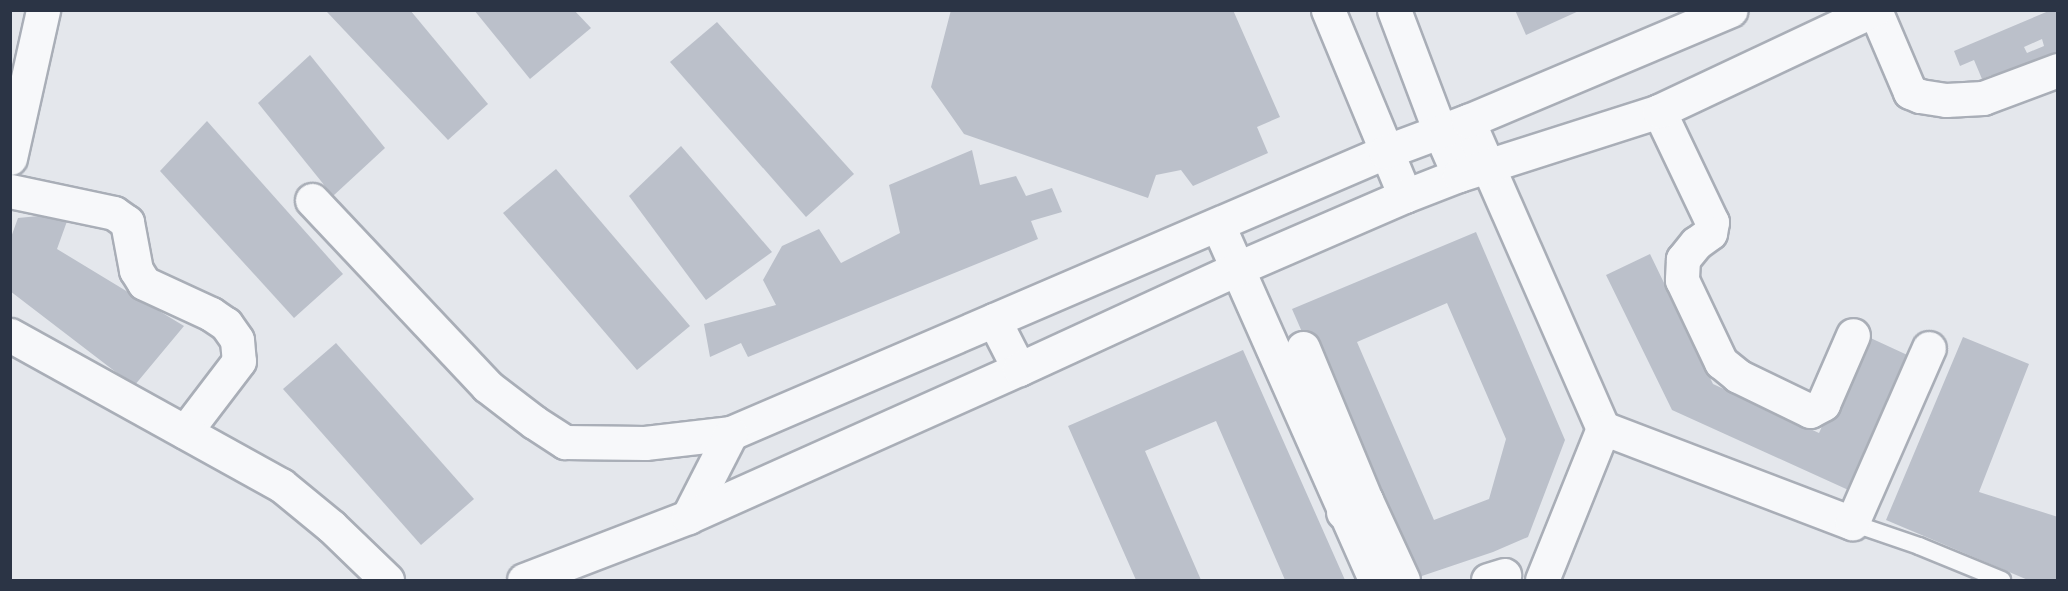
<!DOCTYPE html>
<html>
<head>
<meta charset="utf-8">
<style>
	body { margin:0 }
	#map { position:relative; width:2068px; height:591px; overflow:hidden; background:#e4e7ec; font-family:"PT Sans",sans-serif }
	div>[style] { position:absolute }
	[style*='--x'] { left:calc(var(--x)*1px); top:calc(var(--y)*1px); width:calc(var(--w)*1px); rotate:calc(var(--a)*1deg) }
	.building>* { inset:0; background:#bbc0ca }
	.roads { filter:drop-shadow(2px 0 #a9aeb7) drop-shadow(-2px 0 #a9aeb7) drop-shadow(0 2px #a9aeb7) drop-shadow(0 -2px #a9aeb7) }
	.lane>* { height:16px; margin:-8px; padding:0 8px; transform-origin:8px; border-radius:8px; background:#f7f8fa }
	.street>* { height:33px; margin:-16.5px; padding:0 16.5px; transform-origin:16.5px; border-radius:16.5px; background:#f7f8fa }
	span { translate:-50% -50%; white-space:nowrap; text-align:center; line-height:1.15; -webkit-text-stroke:6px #f4f6f9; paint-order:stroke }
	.frame { position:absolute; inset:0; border:12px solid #2b3445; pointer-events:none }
</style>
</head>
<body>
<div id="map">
	<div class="building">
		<i style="clip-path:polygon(329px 10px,410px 10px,488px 104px,448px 140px,327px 12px)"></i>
		<i style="clip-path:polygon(474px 10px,574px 10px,591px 28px,530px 79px)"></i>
		<i style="clip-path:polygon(951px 10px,1233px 10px,1280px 117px,1257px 127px,1268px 153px,1193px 186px,1181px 170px,1156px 175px,1148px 198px,964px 134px,931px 87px)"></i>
		<i style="clip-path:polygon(1515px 10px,1581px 10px,1526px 35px)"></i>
		<i style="clip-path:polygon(evenodd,2051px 10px,2058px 10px,2058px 63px,1997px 88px,1992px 75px,1982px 79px,1974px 60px,1960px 66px,1954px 51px,2051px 10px,2042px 39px,2044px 46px,2027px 53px,2024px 47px,2042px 39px)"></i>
		<i style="clip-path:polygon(717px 22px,854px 174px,806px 217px,670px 62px)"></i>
		<i style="clip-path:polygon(310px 55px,385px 148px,333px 196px,258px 103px)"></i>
		<i style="clip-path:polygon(207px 121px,343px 274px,294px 318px,160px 171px)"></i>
		<i style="clip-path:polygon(681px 146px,772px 252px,706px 300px,629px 196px)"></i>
		<i style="clip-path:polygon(972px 150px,980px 185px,1016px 176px,1026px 196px,1052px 188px,1062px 212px,1031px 221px,1038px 239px,748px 357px,741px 343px,710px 357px,704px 324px,776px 305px,763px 280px,782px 246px,819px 229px,841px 263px,900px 233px,889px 185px)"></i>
		<i style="clip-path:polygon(556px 169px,690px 326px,637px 370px,503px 213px)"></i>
		<i style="clip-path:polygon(70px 213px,57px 249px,184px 326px,134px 386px,10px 291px,10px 240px,18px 218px)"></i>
		<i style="clip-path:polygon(evenodd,1476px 232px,1565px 440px,1528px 537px,1493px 552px,1410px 580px,1292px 309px,1476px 232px,1447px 303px,1506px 439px,1489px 499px,1434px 520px,1357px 342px,1447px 303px)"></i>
		<i style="clip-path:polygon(1650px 254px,1713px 384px,1819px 433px,1864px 335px,1916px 359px,1855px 493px,1672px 410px,1606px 275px)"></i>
		<i style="clip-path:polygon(1963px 337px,2029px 364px,1979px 492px,2058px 517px,2058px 580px,2028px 580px,1886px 520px)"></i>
		<i style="clip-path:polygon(336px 343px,474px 499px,421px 545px,283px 389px)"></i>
		<i style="clip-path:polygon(1243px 350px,1345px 580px,1285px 580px,1216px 421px,1145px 451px,1201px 580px,1136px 580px,1068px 426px)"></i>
	</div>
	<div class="roads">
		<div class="lane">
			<i style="--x:1852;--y:523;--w:71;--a:18.9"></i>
			<i style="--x:1919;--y:546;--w:90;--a:22.3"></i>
		</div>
		<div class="street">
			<i style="--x:1328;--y:10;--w:201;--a:67.5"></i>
			<i style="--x:1394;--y:10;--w:130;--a:69.3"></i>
			<i style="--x:1440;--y:132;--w:47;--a:66.2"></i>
			<i style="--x:1875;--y:10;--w:89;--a:66.9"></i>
			<i style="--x:1910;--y:92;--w:11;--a:22"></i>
			<i style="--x:1920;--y:96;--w:26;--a:9"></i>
			<i style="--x:1946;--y:100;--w:37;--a:-3"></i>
			<i style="--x:1983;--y:98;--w:80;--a:-20.5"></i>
			<i style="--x:1659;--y:111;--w:123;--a:64.5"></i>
			<i style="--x:1712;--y:222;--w:11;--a:100"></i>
			<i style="--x:1710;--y:233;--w:17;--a:144"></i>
			<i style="--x:1696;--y:243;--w:21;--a:129"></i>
			<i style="--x:1683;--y:259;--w:21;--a:93"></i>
			<i style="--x:1682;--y:280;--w:91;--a:64.6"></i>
			<i style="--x:1721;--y:362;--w:22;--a:39"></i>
			<i style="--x:1738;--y:376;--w:80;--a:25.9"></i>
			<i style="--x:1810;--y:411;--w:15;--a:-28"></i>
			<i style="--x:1823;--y:404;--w:75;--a:-66.5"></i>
			<i style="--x:1468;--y:121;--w:335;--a:66.3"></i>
			<i style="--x:1603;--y:428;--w:267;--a:20.9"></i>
			<i style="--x:1852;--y:523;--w:191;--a:-66.3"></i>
			<i style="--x:10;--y:158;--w:152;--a:-77.4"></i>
			<i style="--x:10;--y:191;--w:106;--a:11.9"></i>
			<i style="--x:114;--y:213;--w:16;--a:35"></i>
			<i style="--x:127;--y:222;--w:49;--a:79.4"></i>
			<i style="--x:136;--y:270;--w:15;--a:58"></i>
			<i style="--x:144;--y:283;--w:74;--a:24.8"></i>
			<i style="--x:211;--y:314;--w:18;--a:34"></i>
			<i style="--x:226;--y:324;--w:19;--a:55"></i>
			<i style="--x:237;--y:340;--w:21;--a:85"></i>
			<i style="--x:239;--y:361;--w:89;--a:127.3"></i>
			<i style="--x:312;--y:200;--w:255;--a:46.7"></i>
			<i style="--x:487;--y:386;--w:59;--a:37.5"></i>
			<i style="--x:534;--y:422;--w:37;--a:33"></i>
			<i style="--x:565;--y:442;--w:80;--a:0.7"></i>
			<i style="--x:645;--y:443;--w:87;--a:-6.6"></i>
			<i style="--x:731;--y:433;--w:712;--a:-23.25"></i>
			<i style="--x:1385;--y:152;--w:89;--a:-20.5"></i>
			<i style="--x:1468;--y:121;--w:285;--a:-22.9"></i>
			<i style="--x:1218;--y:225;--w:388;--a:66.1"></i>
			<i style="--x:994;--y:320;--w:55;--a:63"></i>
			<i style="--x:10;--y:335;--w:310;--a:29"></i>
			<i style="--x:281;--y:485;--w:65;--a:39.4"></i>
			<i style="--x:331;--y:526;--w:78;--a:44"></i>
			<i style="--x:1303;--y:348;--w:165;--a:67.5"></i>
			<i style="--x:1366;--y:500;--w:26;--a:152"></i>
			<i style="--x:1366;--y:500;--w:88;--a:65.2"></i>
			<i style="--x:688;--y:517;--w:94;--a:-62.9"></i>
			<i style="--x:524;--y:580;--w:176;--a:-21"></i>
			<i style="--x:688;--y:517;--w:363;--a:-24.1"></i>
			<i style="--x:1019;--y:369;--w:239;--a:-24.7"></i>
			<i style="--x:1236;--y:269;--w:184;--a:-23.4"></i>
			<i style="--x:1405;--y:196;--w:58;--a:-21.3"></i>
			<i style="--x:1459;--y:175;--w:210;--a:-17.7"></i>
			<i style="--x:1659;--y:111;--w:238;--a:-25.2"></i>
			<i style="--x:1488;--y:580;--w:17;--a:-17"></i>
			<i style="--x:1542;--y:580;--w:164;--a:-68.1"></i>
		</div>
	</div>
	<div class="frame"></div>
</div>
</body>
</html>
